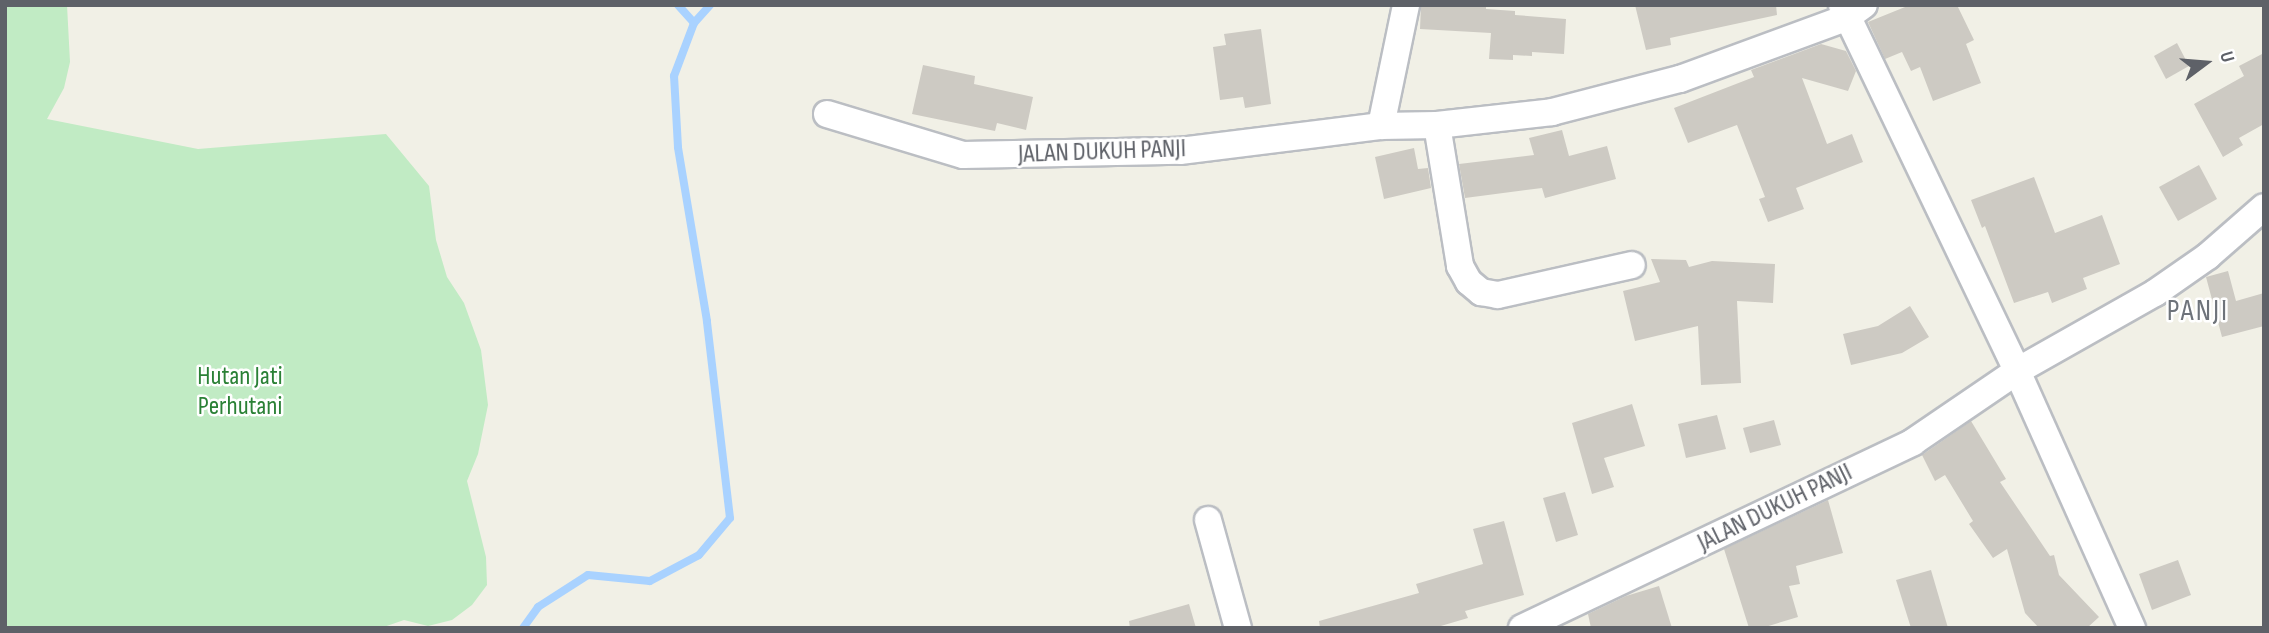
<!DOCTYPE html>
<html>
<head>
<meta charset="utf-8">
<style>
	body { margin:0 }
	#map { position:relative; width:2269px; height:633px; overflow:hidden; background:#f1f0e6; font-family:"Sofia Sans Condensed",sans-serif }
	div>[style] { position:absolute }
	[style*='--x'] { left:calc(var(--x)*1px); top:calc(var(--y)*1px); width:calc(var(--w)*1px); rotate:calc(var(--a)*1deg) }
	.green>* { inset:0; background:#c1ebc4 }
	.stream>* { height:8px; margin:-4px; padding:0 4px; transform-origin:4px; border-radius:4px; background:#a9d2ff }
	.building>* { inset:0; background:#cdcac3 }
	.roads { filter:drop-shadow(2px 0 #bbbec3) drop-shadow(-2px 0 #bbbec3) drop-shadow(0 2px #bbbec3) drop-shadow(0 -2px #bbbec3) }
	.minor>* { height:26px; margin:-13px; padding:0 13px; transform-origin:13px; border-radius:13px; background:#fff }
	span { translate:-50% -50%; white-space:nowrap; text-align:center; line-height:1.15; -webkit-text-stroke:5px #fff; paint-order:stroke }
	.street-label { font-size:26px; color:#5e6168 }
	.park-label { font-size:26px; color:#2b8136 }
	.quarter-label { font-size:30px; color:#6e737a; letter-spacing:2px }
	.frame { position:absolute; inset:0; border:7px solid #5e6168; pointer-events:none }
	.north { position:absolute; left:2171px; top:28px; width:70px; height:70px; -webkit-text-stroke:5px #fff; paint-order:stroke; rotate:74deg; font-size:19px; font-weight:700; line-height:28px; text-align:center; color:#5e6168 }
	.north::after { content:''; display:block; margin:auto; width:24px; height:32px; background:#5e6168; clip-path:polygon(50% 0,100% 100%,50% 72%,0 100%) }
</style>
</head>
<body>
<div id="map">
	<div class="green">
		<i style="clip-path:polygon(5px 5px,67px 5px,70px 62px,64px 88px,47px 119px,198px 149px,386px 134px,429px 186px,436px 240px,447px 277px,464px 303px,481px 350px,488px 405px,478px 454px,467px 481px,486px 557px,487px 585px,472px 605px,452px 620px,428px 626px,404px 620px,381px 628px,5px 628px)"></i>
	</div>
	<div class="stream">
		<i style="--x:678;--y:5;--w:24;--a:48"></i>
		<i style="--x:523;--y:628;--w:26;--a:-54"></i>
		<i style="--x:538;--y:607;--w:59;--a:-32.6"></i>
		<i style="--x:588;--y:575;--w:62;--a:5.5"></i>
		<i style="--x:650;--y:581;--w:55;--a:-28"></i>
		<i style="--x:699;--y:555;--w:48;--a:-50"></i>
		<i style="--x:730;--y:518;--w:198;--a:-96.7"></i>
		<i style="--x:707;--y:321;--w:176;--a:-99.5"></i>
		<i style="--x:678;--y:147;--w:71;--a:-93.2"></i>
		<i style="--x:674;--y:76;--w:57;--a:-69.3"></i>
		<i style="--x:694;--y:23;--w:24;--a:-48"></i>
	</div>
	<div class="building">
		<i style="clip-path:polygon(1421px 5px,1486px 5px,1486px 9px,1515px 11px,1515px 15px,1566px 19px,1564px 54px,1532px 52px,1532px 56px,1513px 55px,1513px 60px,1489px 59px,1491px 33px,1420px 29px)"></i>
		<i style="clip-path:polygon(1635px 5px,1776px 5px,1777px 15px,1670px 38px,1671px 45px,1646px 50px)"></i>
		<i style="clip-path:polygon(1910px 5px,1957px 5px,1974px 40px,1966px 44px,1981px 83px,1933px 101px,1920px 67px,1911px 71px,1902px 52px,1885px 59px,1868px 22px)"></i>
		<i style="clip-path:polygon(1261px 29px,1271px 104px,1245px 108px,1243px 97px,1220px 100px,1213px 47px,1226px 45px,1224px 34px)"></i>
		<i style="clip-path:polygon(2177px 43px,2189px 66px,2166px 79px,2154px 56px)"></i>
		<i style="clip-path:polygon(1821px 44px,1846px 51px,1856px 71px,1848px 91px,1802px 78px,1827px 144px,1852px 134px,1863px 162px,1796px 188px,1804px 209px,1768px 222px,1759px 199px,1765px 197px,1737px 125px,1688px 143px,1674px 108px,1754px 77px,1751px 70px)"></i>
		<i style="clip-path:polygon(2264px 53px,2264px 124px,2239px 138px,2243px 145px,2223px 157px,2194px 104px,2244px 76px,2239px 66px)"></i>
		<i style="clip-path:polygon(923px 65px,975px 76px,974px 84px,1033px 97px,1026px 130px,997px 123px,995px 131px,912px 114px)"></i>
		<i style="clip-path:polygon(1562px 130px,1569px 156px,1607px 146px,1616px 179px,1545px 198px,1542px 188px,1465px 198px,1459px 164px,1534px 155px,1529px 138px)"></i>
		<i style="clip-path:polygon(1414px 148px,1418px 169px,1428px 168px,1431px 188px,1384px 199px,1375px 157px)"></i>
		<i style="clip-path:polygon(2199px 165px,2217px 199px,2178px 221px,2159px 187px)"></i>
		<i style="clip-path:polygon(2034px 177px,2055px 233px,2102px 215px,2120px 264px,2083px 278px,2087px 289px,2052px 303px,2048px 292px,2014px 303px,1985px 226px,1982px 228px,1971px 200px)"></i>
		<i style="clip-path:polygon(1651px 259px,1686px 260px,1689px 267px,1712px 261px,1775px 264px,1773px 303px,1737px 301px,1741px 383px,1701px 385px,1698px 326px,1635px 341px,1623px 291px,1660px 282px)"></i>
		<i style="clip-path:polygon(2228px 271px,2236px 301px,2264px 293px,2264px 326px,2222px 337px,2206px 277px)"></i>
		<i style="clip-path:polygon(1910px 306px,1929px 337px,1902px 353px,1851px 365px,1843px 334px,1878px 326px)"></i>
		<i style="clip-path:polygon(1632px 404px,1645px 446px,1604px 458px,1614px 487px,1592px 494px,1572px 423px)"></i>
		<i style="clip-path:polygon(1717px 415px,1726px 449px,1686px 458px,1678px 424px)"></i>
		<i style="clip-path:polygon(1774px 420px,1781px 445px,1750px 453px,1743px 428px)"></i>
		<i style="clip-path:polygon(1971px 421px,2006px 479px,2000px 482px,2050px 556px,2054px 555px,2059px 575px,2099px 617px,2087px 628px,2039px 628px,2025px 613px,2007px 549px,1993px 558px,1969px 524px,1973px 521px,1945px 475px,1935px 481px,1922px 455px)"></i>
		<i style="clip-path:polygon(1565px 492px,1578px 535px,1556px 542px,1543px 498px)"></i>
		<i style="clip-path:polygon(1828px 500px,1843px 553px,1796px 566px,1800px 584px,1789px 586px,1798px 617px,1762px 628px,1749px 628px,1724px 549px)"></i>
		<i style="clip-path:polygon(1504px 521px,1524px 595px,1465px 611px,1468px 618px,1434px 628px,1320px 628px,1319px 621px,1419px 593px,1416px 584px,1483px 564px,1473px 529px)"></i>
		<i style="clip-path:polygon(2178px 560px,2191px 595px,2152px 610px,2139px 574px)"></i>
		<i style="clip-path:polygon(1931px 570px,1948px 628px,1911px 628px,1896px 580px)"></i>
		<i style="clip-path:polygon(1659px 586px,1672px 628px,1591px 628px,1588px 614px,1626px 596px)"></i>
		<i style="clip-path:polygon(1189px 604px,1196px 628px,1130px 628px,1129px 621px)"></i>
	</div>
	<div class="roads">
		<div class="minor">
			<i style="--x:1842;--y:5;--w:406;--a:64.4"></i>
			<i style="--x:2017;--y:371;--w:282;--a:65.9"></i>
			<i style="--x:827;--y:114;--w:142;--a:16.8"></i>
			<i style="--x:963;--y:155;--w:217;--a:-1.1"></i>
			<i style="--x:1180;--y:151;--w:203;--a:-7.1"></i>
			<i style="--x:1381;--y:126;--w:56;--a:-1"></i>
			<i style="--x:1437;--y:125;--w:116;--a:-6.4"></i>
			<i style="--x:1552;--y:112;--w:132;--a:-14.5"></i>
			<i style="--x:1680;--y:79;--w:177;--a:-20.2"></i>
			<i style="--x:1846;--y:18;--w:22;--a:-36"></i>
			<i style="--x:1437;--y:125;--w:143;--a:80.7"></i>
			<i style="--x:1460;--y:266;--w:18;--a:61"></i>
			<i style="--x:1469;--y:282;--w:16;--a:40"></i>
			<i style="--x:1481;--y:292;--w:17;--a:10"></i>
			<i style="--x:1498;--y:295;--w:137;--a:-12.6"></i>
			<i style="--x:1381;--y:126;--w:124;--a:-78.3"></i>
			<i style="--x:1208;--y:520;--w:112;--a:74.5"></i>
			<i style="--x:1522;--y:628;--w:433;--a:-25.4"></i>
			<i style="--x:1913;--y:442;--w:126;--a:-34.3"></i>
			<i style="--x:2017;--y:371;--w:159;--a:-29.5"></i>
			<i style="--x:2155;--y:293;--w:65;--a:-34.9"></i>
			<i style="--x:2208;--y:256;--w:74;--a:-41.2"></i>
		</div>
	</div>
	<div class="street-label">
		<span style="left:1102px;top:152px;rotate:-2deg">JALAN DUKUH PANJI</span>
		<span style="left:1775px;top:508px;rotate:-26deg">JALAN DUKUH PANJI</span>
	</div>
	<div class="park-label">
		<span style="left:240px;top:392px">Hutan Jati<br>Perhutani</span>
	</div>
	<div class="quarter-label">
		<span style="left:2198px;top:311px">PANJI</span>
	</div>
	<div class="frame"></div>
	<div class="north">U</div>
</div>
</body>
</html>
